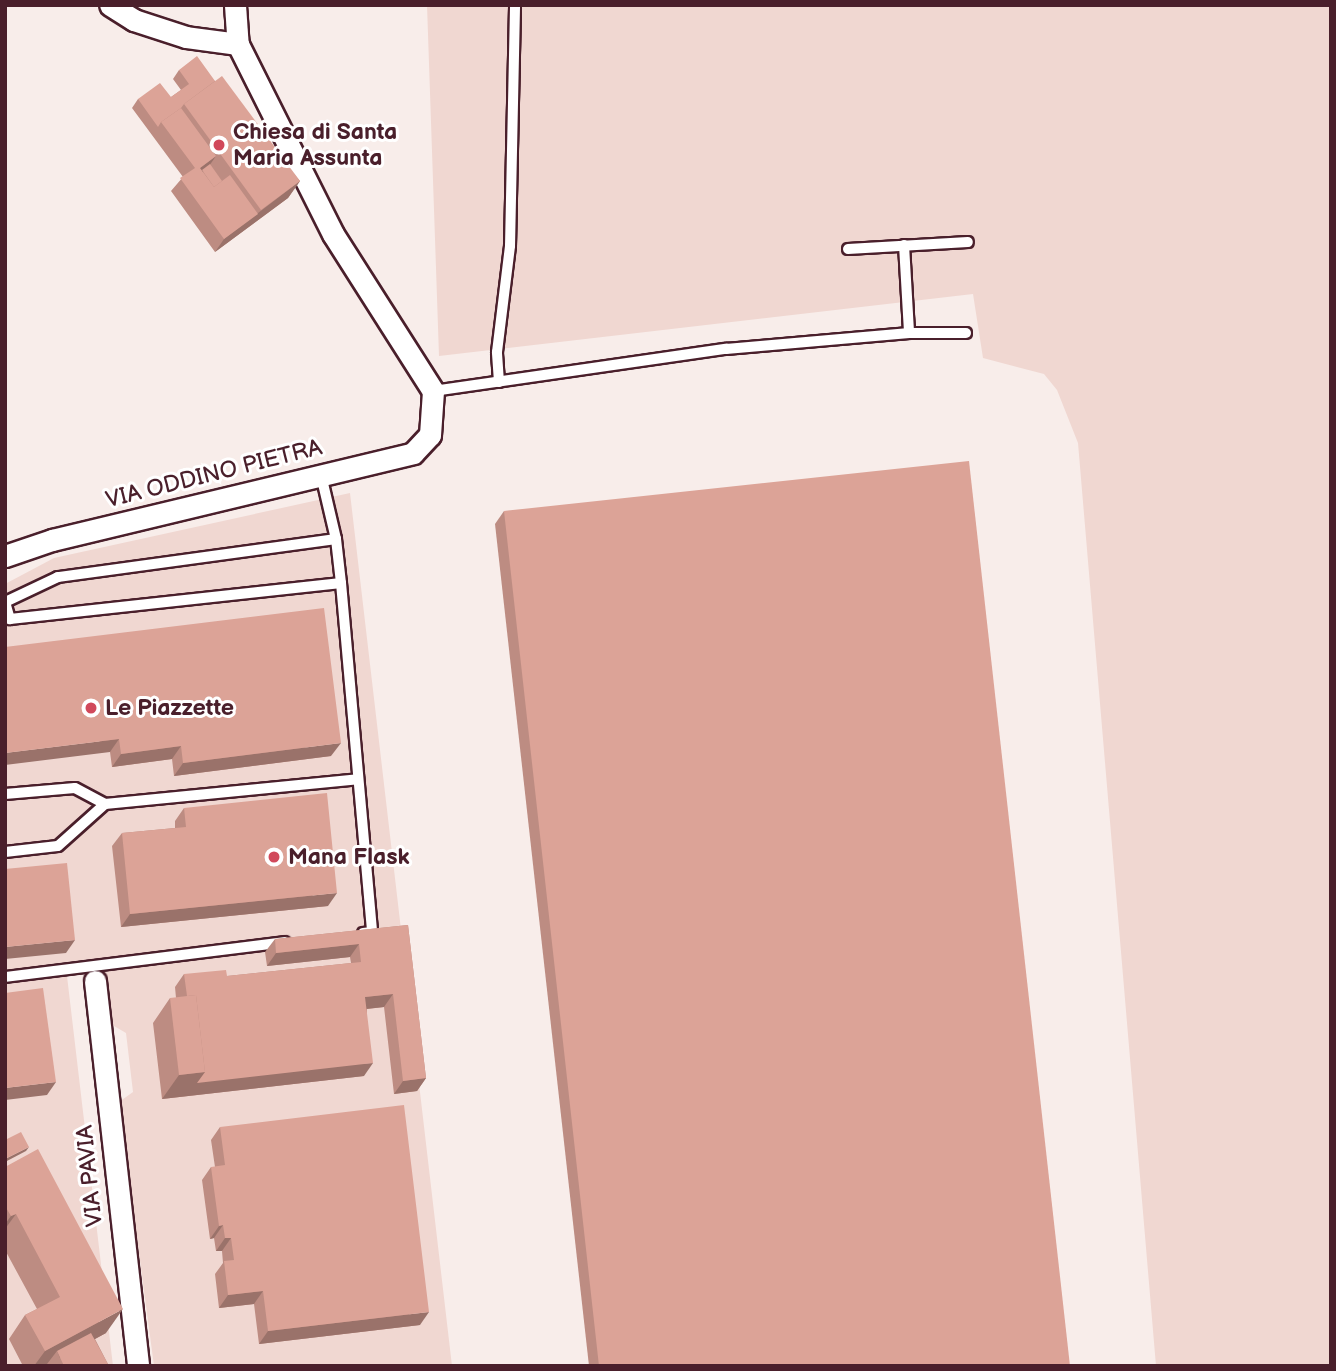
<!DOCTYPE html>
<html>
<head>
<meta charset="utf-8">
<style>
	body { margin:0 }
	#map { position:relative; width:1336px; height:1371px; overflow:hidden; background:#f8edea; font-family:"Balsamiq Sans",sans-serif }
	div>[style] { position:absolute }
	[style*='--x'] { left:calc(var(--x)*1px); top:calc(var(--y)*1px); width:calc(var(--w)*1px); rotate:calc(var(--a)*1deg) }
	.built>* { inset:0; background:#f0d7d1 }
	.roads { filter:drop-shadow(2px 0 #4a1f2b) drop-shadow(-2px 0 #4a1f2b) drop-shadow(0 2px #4a1f2b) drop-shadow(0 -2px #4a1f2b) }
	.service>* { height:10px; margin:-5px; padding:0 5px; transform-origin:5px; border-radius:5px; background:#fff }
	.minor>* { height:21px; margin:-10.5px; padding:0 10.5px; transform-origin:10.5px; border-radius:10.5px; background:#fff }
	.wall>* { inset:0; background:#bd8c82 }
	.shaded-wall>* { inset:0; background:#9a726a }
	.building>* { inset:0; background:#dca397 }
	.dots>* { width:19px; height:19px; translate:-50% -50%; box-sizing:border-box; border:4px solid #fff; border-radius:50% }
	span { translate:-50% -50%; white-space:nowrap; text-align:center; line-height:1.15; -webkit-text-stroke:6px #fff; paint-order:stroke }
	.poi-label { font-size:23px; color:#4a1f2b; font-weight:700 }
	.left { translate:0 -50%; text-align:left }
	.street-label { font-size:23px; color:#4a1f2b }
	.frame { position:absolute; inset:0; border:7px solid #4a1f2b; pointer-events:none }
</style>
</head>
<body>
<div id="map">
	<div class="built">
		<i style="clip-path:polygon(427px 5px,1331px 5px,1331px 1366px,1156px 1366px,1078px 443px,1057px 390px,1044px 374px,983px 358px,973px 294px,439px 356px)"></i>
		<i style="clip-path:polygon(350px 493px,452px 1366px,154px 1366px,119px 1102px,133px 1092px,126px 1033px,109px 1023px,103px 971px,67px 976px,113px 1366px,5px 1366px,5px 584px,54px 558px)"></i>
	</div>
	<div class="roads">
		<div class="service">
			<i style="--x:904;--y:245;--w:88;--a:86.7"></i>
			<i style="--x:848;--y:249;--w:120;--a:-3.3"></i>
			<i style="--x:499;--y:382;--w:30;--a:-94"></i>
			<i style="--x:497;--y:352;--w:107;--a:-83"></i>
			<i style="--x:510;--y:246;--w:241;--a:-88.8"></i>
			<i style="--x:433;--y:391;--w:296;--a:-8.2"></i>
			<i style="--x:726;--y:349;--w:184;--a:-5"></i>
			<i style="--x:909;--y:333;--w:57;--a:0"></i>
			<i style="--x:321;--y:475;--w:66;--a:76.8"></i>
			<i style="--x:336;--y:539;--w:44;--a:83.5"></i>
			<i style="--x:341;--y:583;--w:350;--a:84.9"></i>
			<i style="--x:372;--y:932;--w:9;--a:174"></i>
			<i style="--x:336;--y:539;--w:281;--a:172.2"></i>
			<i style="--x:58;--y:577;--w:59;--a:154.7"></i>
			<i style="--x:5;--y:602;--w:18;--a:74"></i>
			<i style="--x:10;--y:619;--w:333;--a:-6.2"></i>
			<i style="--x:5;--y:794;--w:70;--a:-4.9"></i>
			<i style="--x:75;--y:788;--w:34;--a:28"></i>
			<i style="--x:105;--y:804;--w:254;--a:-5.6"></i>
			<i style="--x:5;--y:852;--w:53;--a:-6.5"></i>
			<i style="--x:58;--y:846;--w:63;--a:-41.8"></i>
			<i style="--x:5;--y:977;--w:282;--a:-7.1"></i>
		</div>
		<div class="minor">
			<i style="--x:235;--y:5;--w:39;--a:86"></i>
			<i style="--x:5;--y:556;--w:50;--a:-18.8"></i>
			<i style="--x:52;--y:540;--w:371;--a:-13.5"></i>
			<i style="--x:413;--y:453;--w:25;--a:-47"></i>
			<i style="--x:430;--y:435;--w:44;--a:-86.1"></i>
			<i style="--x:433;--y:391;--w:186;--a:-122.5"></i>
			<i style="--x:333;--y:234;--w:212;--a:-116.6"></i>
			<i style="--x:238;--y:44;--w:52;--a:-172.3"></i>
			<i style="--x:186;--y:37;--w:55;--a:-161.9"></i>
			<i style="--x:134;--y:20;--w:28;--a:-148"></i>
			<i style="--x:95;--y:981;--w:387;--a:83.6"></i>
		</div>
	</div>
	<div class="wall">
		<i style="clip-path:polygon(179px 70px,215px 81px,300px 181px,288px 198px,215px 252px,171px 191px,183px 177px,132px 108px,138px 99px,171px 97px,181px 90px,173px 79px)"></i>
		<i style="clip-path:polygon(504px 511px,1070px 1366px,589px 1366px,495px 524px)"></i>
		<i style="clip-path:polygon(5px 647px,331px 756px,174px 776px,172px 759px,112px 767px,110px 752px)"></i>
		<i style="clip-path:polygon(184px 808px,328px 906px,121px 927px,112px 846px,122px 833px,175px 828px,175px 821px)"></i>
		<i style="clip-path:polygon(408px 925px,426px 1078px,417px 1091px,394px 1094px,384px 1007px,367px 1009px,364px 1076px,162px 1099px,153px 1023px,170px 998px,176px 998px,175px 987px,184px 974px,227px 976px,351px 963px,350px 957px,267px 966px,265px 952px,275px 939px)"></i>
		<i style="clip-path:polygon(220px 1127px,420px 1325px,259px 1344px,254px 1304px,219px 1308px,215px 1274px,223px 1263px,222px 1251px,216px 1251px,214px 1238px,210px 1239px,202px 1180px,211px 1167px,215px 1167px,211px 1140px)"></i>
		<i style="clip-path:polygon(5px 1167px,106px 1333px,95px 1339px,109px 1366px,48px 1366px,47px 1364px,45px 1366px,23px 1366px,9px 1339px,25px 1315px,37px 1309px,5px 1250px)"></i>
	</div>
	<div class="shaded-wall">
		<i style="clip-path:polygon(216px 156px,207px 169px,195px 178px,200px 168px)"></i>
		<i style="clip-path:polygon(300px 181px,288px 198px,215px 252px,224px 239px)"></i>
		<i style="clip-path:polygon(119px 739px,110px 752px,5px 765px,5px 753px)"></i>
		<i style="clip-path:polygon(341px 743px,331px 756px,174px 776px,183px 763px)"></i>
		<i style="clip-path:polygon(181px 746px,172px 759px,112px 767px,121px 754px)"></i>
		<i style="clip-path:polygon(337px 893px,328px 906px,121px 927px,130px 914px)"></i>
		<i style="clip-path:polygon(75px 940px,66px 953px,5px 959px,5px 947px)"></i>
		<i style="clip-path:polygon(359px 944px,350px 957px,267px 966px,276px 953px)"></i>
		<i style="clip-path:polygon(393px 994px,384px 1007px,356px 1010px,365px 997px)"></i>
		<i style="clip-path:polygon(373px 1063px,364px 1076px,162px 1099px,179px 1075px,205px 1072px)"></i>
		<i style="clip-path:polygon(426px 1078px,417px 1091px,394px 1094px,403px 1081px)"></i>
		<i style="clip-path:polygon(56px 1082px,47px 1095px,5px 1100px,5px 1088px)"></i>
		<i style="clip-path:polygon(29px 1147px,26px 1151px,5px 1162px,5px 1159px)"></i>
		<i style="clip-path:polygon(16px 1214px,5px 1229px,5px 1224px,11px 1216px)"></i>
		<i style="clip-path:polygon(223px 1225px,214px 1238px,210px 1239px,219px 1226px)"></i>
		<i style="clip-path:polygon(225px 1238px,231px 1238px,222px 1251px,216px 1251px)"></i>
		<i style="clip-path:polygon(263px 1291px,254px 1304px,219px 1308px,228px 1295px)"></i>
		<i style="clip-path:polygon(123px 1309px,106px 1333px,60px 1358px,57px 1351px,47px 1364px,45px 1366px,34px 1366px,45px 1351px)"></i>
		<i style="clip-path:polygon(429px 1312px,420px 1325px,259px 1344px,268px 1331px)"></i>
	</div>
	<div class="building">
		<i style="clip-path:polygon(197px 56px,215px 81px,184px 104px,181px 108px,161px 122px,158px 127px,138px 99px,160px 83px,171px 97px,189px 84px,179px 70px)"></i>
		<i style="clip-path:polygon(222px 76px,300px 181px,261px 210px,184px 104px)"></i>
		<i style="clip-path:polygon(181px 108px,216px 156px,200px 168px,214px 187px,230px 175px,258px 214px,224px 239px,180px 178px,195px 168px,161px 122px)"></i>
		<i style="clip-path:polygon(210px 164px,222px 181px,214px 187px,202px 170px)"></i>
		<i style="clip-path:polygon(969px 461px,1070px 1366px,599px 1366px,504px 511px)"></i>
		<i style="clip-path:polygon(324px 608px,341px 743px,183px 763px,181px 746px,121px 754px,119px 739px,5px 753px,5px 647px)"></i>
		<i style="clip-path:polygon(327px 793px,337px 893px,130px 914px,122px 833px,186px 827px,184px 808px)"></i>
		<i style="clip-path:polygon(67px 863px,75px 940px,5px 947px,5px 869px)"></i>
		<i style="clip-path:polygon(408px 925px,426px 1078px,403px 1081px,393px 994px,365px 997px,373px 1063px,197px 1083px,205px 1072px,196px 995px,187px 996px,184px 974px,226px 970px,227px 976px,361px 962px,359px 944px,276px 953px,275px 939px)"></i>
		<i style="clip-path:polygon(43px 988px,56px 1082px,5px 1088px,5px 993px)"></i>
		<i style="clip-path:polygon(196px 995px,205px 1072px,179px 1075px,170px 998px)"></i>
		<i style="clip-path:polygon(404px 1105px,429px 1312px,268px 1331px,263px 1291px,228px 1295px,224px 1261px,234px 1260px,231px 1238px,225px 1238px,223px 1225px,219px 1226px,211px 1167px,225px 1165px,220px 1127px)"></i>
		<i style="clip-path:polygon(21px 1132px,29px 1147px,5px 1159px,5px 1140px)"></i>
		<i style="clip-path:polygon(38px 1149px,123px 1309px,45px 1351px,25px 1315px,60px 1297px,16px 1214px,11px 1216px,5px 1206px,5px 1167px)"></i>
		<i style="clip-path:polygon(91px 1333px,109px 1366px,64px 1366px,57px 1351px)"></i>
	</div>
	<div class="dots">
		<i style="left:219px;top:145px;background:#d1495b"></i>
		<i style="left:91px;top:708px;background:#d1495b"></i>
		<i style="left:274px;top:857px;background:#d1495b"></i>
	</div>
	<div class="poi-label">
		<span class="left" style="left:233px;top:145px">Chiesa di Santa<br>Maria Assunta</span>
		<span class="left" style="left:105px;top:708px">Le Piazzette</span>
		<span class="left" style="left:288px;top:857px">Mana Flask</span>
	</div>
	<div class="street-label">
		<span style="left:214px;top:474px;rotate:-14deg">VIA ODDINO PIETRA</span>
		<span style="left:90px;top:1176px;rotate:-96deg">VIA PAVIA</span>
	</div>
	<div class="frame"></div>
</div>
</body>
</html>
